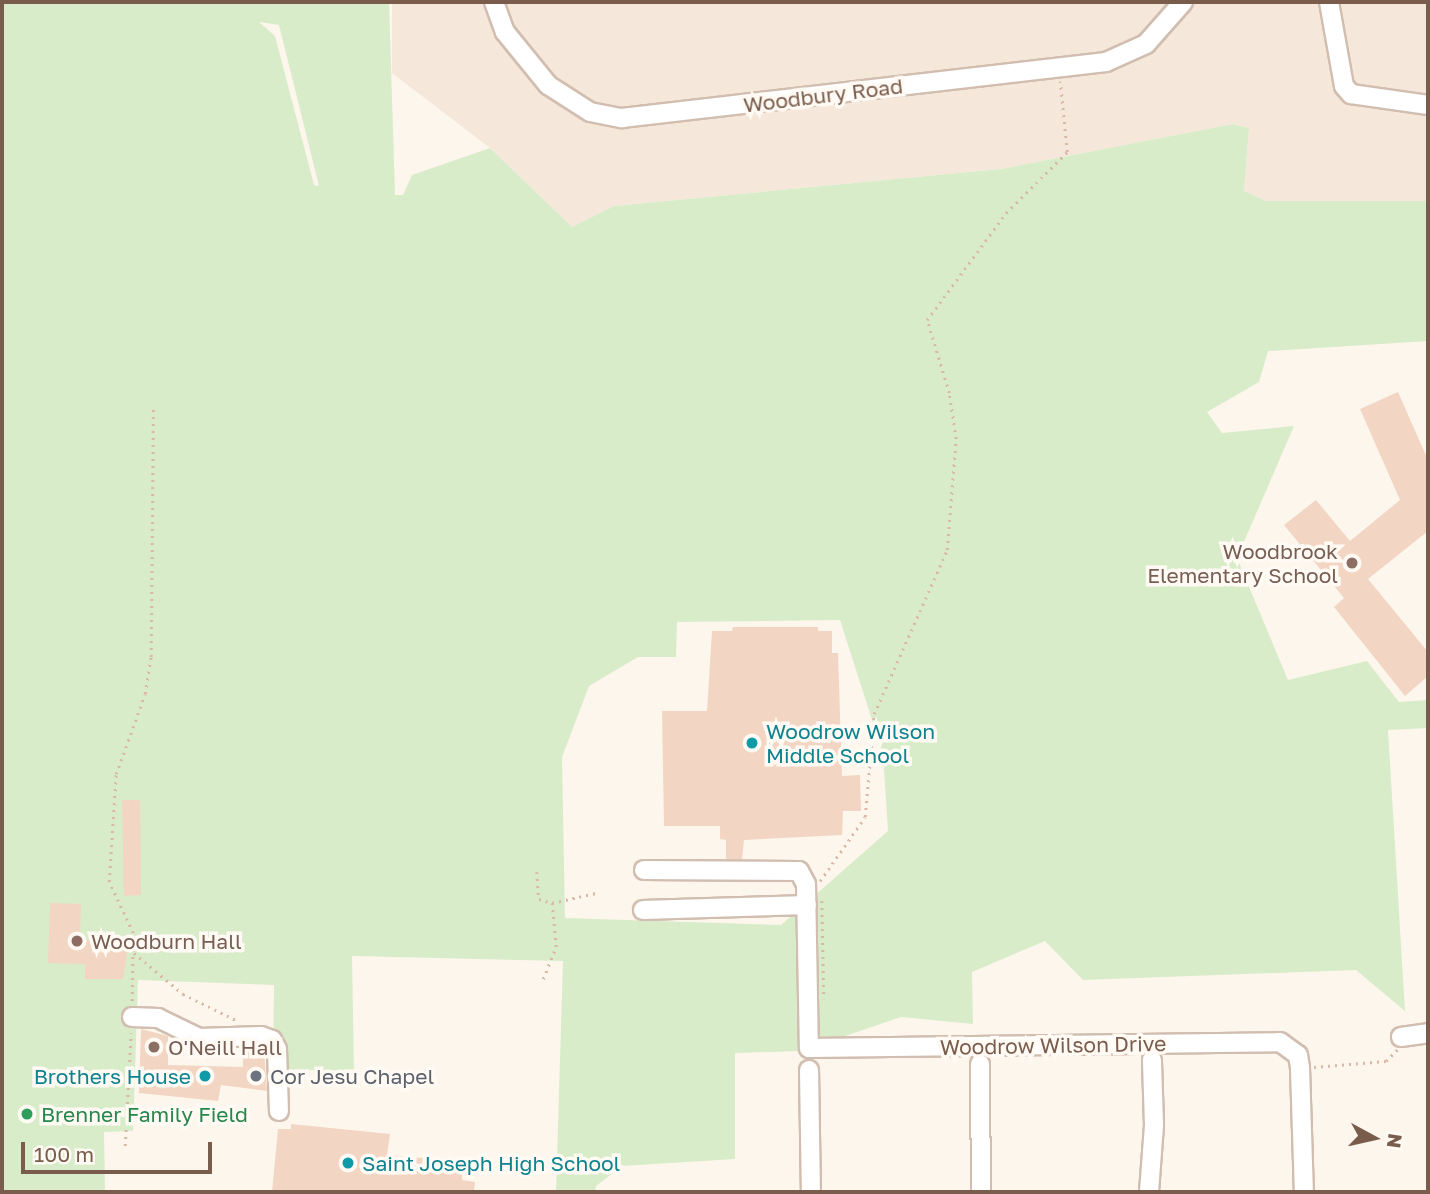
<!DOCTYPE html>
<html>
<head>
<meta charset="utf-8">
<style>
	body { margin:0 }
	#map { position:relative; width:1430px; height:1194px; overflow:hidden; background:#fdf6ec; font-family:"Golos Text",sans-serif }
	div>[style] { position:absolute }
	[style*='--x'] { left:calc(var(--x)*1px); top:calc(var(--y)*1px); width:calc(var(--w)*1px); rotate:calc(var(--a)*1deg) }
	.residential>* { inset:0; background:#f5e8da }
	.green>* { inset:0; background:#d8ecc9 }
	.building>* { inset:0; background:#f3d5c3 }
	.path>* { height:2.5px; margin-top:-1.25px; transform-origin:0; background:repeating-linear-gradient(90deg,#d9b8a5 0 2px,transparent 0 7px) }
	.roads { filter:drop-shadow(2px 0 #d1beb0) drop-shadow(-2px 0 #d1beb0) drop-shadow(0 2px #d1beb0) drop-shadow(0 -2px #d1beb0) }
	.minor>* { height:18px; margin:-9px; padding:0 9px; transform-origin:9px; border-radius:9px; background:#fff }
	.dots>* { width:19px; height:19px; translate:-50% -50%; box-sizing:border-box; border:4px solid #fffaf3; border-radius:50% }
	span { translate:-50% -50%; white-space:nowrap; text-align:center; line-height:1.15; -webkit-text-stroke:7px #fffaf3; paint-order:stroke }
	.street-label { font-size:21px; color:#7a5c4d }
	.education-label { font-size:21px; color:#785e54 }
	.right { translate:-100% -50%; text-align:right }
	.left { translate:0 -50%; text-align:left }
	.culture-label { font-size:21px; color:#0d838f }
	.worship-label { font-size:21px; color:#5b616d }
	.leisure-label { font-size:21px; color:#27864d }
	.frame { position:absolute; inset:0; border:4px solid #7a5c4d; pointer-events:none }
	.north { position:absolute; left:1339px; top:1103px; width:70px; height:70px; -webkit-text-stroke:5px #fffaf3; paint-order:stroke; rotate:98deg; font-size:19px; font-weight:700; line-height:28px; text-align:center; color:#7a5c4d }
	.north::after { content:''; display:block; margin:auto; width:24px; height:32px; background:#7a5c4d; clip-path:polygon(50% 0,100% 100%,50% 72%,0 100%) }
	.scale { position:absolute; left:21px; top:1142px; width:191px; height:32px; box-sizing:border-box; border:4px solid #7a5c4d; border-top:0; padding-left:9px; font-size:21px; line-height:24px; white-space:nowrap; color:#7a5c4d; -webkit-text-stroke:5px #fffaf3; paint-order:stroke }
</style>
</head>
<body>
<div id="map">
	<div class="residential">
		<i style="clip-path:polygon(392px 2px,1428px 2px,1428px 201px,1266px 201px,1244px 192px,1249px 128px,1233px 124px,1001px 169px,614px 206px,572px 227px,490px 148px,392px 73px)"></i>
	</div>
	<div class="green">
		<i style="clip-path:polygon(evenodd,2px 2px,389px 2px,395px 195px,403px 195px,412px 175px,490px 148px,572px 227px,614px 206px,1001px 169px,1233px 124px,1249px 128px,1244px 191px,1266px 201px,1428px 201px,1428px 341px,1268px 351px,1259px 382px,1207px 412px,1222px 433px,1294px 426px,1237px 558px,1288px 680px,1367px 661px,1399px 702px,1428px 700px,1428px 728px,1388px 730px,1405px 1011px,1356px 970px,1083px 980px,1045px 941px,972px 972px,973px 1024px,901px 1017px,801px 1051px,735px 1053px,735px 1159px,622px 1166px,596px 1186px,595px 1192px,556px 1192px,563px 961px,352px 956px,354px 1071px,273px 1069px,274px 985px,138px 980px,133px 1131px,104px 1132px,105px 1192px,2px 1192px,2px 2px,259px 22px,279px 25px,319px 186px,314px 185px,275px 36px,259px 22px,2px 2px,840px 620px,883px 754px,888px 831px,781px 925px,565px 918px,562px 757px,589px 686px,638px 657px,676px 657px,677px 622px,840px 620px)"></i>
	</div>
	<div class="building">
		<i style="clip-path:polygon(1398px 392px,1428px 460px,1428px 531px,1368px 579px,1428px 652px,1428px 676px,1405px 696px,1334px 607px,1344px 598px,1284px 525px,1316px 500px,1350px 541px,1400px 500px,1360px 409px)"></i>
		<i style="clip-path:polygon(733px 627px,818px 627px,818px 631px,832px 631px,832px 653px,838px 653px,842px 776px,860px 775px,861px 811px,843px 811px,842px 835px,744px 840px,742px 859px,726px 859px,726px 840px,720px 839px,720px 826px,664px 826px,662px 711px,707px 711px,712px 631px,732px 631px)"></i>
		<i style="clip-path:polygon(122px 800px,140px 800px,141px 895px,124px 896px)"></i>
		<i style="clip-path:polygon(50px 903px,81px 904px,80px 940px,129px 942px,123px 979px,85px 979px,85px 964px,48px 963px)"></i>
		<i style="clip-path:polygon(141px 1029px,168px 1036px,168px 1065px,243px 1067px,243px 1048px,264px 1049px,267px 1091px,221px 1085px,218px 1101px,139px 1093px)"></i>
		<i style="clip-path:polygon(291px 1124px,390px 1134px,387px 1155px,423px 1158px,421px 1168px,462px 1171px,462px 1180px,475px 1182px,474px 1192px,272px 1192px,278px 1129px,291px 1129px)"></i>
	</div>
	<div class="path">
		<i style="--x:537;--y:872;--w:27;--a:86"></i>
		<i style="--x:539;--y:899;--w:14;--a:17"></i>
		<i style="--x:552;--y:903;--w:45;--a:-12.8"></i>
		<i style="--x:820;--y:881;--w:78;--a:-54.9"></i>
		<i style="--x:865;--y:817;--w:103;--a:-85"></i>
		<i style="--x:874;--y:714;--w:180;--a:-66"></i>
		<i style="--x:947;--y:550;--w:111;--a:-85.4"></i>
		<i style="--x:956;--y:439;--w:47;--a:-98.7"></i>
		<i style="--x:949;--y:393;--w:76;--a:-106.8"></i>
		<i style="--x:927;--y:320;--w:133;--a:-53.6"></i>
		<i style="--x:1006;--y:213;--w:86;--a:-45"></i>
		<i style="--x:1067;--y:152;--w:71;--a:-95.6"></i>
		<i style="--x:822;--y:901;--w:98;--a:88.8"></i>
		<i style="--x:134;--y:953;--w:64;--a:39.9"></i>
		<i style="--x:183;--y:994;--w:61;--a:26.1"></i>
		<i style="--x:543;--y:979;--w:35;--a:-68"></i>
		<i style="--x:556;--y:947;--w:44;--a:-95.2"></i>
		<i style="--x:132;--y:1001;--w:68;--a:-89.2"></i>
		<i style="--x:133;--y:933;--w:56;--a:-115.2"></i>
		<i style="--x:109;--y:882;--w:108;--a:-86.3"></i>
		<i style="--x:116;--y:774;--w:85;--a:-70.1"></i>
		<i style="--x:145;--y:694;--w:37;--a:-81"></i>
		<i style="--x:151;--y:657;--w:250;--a:-89.5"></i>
		<i style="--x:1314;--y:1067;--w:72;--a:-4.8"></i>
		<i style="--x:1386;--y:1061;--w:16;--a:-45"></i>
		<i style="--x:125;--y:1146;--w:113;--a:-87"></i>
	</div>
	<div class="roads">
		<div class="minor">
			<i style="--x:494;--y:2;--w:32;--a:70"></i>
			<i style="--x:505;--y:32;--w:68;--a:50.9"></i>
			<i style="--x:548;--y:85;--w:50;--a:32.7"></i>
			<i style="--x:590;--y:112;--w:33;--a:11"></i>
			<i style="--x:622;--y:118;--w:487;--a:-6.6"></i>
			<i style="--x:1106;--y:62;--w:44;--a:-24.2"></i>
			<i style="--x:1146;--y:44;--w:56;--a:-48.6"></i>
			<i style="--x:1329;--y:2;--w:85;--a:79.9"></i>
			<i style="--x:1344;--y:86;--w:11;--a:49"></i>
			<i style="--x:1351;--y:94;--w:78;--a:8.1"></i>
			<i style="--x:644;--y:870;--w:155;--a:0.4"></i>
			<i style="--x:799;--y:871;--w:15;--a:62"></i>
			<i style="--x:806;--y:884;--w:164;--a:89"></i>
			<i style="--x:809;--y:1048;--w:471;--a:-0.7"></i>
			<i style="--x:1280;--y:1042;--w:22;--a:36"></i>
			<i style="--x:1298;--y:1055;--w:13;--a:81"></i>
			<i style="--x:1300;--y:1068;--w:124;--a:88.2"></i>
			<i style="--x:643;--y:910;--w:164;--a:-1.7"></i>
			<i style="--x:132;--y:1017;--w:26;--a:2"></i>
			<i style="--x:158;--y:1018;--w:46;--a:26"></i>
			<i style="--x:199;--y:1038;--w:62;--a:-1.8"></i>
			<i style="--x:261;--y:1036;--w:12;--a:20"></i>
			<i style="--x:272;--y:1040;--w:10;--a:61"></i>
			<i style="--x:277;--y:1049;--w:62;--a:88.2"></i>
			<i style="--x:1401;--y:1037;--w:27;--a:-8"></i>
			<i style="--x:980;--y:1064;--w:128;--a:89.6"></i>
			<i style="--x:809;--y:1070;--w:122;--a:89.1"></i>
			<i style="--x:1149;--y:1192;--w:67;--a:-85.7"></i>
			<i style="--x:1154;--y:1125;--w:65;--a:-91.8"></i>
		</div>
	</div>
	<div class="dots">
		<i style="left:1352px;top:563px;background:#8d6e63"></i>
		<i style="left:752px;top:743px;background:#0f9aa8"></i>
		<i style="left:77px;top:941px;background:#8d6e63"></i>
		<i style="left:154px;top:1047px;background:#8d6e63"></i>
		<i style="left:205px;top:1076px;background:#0f9aa8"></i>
		<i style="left:256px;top:1076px;background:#6b7280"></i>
		<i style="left:27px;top:1114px;background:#2e9e5b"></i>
		<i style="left:348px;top:1163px;background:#0f9aa8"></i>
	</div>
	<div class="street-label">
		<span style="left:823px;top:95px;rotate:-7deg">Woodbury Road</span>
		<span style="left:1053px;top:1045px;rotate:-1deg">Woodrow Wilson Drive</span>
	</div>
	<div class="education-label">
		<span class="right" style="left:1338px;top:563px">Woodbrook<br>Elementary School</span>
		<span class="left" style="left:91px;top:941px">Woodburn Hall</span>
		<span class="left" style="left:168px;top:1047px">O'Neill Hall</span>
	</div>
	<div class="culture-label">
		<span class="left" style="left:766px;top:743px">Woodrow Wilson<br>Middle School</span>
		<span class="right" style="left:191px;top:1076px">Brothers House</span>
		<span class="left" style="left:362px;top:1163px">Saint Joseph High School</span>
	</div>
	<div class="worship-label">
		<span class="left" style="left:270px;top:1076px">Cor Jesu Chapel</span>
	</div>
	<div class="leisure-label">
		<span class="left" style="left:41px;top:1114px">Brenner Family Field</span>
	</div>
	<div class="frame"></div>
	<div class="north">N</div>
	<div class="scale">100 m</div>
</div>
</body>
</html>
